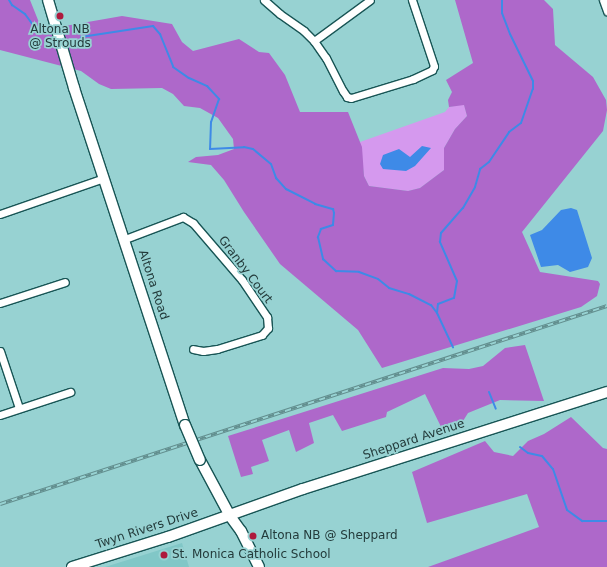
<!DOCTYPE html>
<html>
<head>
<meta charset="utf-8">
<style>
	body { margin:0 }
	#map { position:relative; width:607px; height:567px; overflow:hidden; background:#97d2d2; font-family:"DejaVu Sans",sans-serif }
	div>[style] { position:absolute }
	[style*='--x'] { left:calc(var(--x)*1px); top:calc(var(--y)*1px); width:calc(var(--w)*1px); rotate:calc(var(--a)*1deg) }
	.built>* { inset:0; background:#81c7c7 }
	.green>* { inset:0; background:#d599ee }
	.forest>* { inset:0; background:#ae68ca }
	.water>* { inset:0; background:#3e8ae7 }
	.stream>* { height:2px; margin:-1px; padding:0 1px; transform-origin:1px; border-radius:1px; background:#3e8ae7 }
	.roads { filter:drop-shadow(1px 0 #185555) drop-shadow(-1px 0 #185555) drop-shadow(0 1px #185555) drop-shadow(0 -1px #185555) }
	.street>* { height:7px; margin:-3.5px; padding:0 3.5px; transform-origin:3.5px; border-radius:3.5px; background:#fff }
	.secondary>* { height:10px; margin:-5px; padding:0 5px; transform-origin:5px; border-radius:5px; background:#fff }
	.rail>* { height:3.5px; margin-top:-1.75px; transform-origin:0; background:repeating-linear-gradient(90deg,#97d2d2 0 6px,#628e8e 0 12px); box-sizing:border-box; border-block:1px solid #628e8e }
	.bridges { filter:drop-shadow(1px 0 #185555) drop-shadow(-1px 0 #185555) drop-shadow(0 1px #185555) drop-shadow(0 -1px #185555) }
	.secondary-bridge>* { height:10px; margin:-5px; padding:0 5px; transform-origin:5px; border-radius:5px; background:#fff }
	.dots>* { width:11px; height:11px; translate:-50% -50%; box-sizing:border-box; border:2px solid #97d2d2; border-radius:50% }
	span { translate:-50% -50%; white-space:nowrap; text-align:center; line-height:1.15; -webkit-text-stroke:3.5px #97d2d2; paint-order:stroke }
	.poi-label { font-size:12px; color:#233b3b }
	.left { translate:0 -50%; text-align:left }
	.street-label { font-size:12px; color:#233b3b }
</style>
</head>
<body>
<div id="map">
	<div class="built">
		<i style="clip-path:polygon(182px 543px,189px 567px,105px 567px)"></i>
	</div>
	<div class="green">
		<i style="clip-path:polygon(464px 104px,467px 116px,455px 129px,444px 148px,444px 170px,420px 188px,408px 191px,369px 186px,364px 176px,360px 142px,445px 112px,449px 107px)"></i>
	</div>
	<div class="forest">
		<i style="clip-path:polygon(0 0,30px 0,42px 30px,122px 16px,172px 24px,182px 42px,193px 51px,239px 39px,259px 52px,269px 53px,285px 75px,300px 112px,348px 112px,362px 147px,364px 176px,369px 186px,408px 191px,420px 188px,444px 170px,444px 148px,455px 129px,467px 116px,464px 105px,449px 107px,448px 100px,452px 92px,446px 80px,473px 63px,455px 0,544px 0,553px 9px,555px 45px,593px 77px,606px 100px,607px 110px,603px 131px,522px 232px,540px 272px,598px 281px,600px 284px,597px 296px,581px 307px,382px 368px,358px 330px,280px 264px,244px 212px,224px 180px,211px 165px,188px 162px,196px 157px,218px 155px,234px 149px,233px 139px,218px 118px,200px 108px,184px 106px,173px 94px,162px 88px,111px 89px,99px 84px,81px 71px,0 50px)"></i>
		<i style="clip-path:polygon(525px 345px,544px 401px,500px 400px,468px 413px,458px 429px,444px 433px,425px 394px,387px 412px,386px 417px,342px 431px,333px 415px,309px 423px,314px 443px,296px 452px,289px 430px,262px 440px,269px 461px,251px 467px,253px 474px,241px 477px,228px 436px,443px 368px,469px 369px,483px 366px,505px 348px)"></i>
		<i style="clip-path:polygon(571px 417px,603px 448px,607px 449px,607px 567px,428px 567px,539px 527px,527px 494px,427px 523px,412px 472px,485px 441px,494px 452px,513px 456px,528px 441px,544px 434px)"></i>
	</div>
	<div class="water">
		<i style="clip-path:polygon(422px 146px,431px 148px,415px 166px,406px 171px,383px 169px,380px 164px,383px 155px,399px 149px,410px 157px)"></i>
		<i style="clip-path:polygon(571px 208px,577px 210px,592px 258px,588px 267px,570px 272px,558px 265px,541px 267px,530px 235px,542px 230px,561px 210px)"></i>
	</div>
	<div class="stream">
		<i style="--x:9;--y:0;--w:6;--a:59"></i>
		<i style="--x:12;--y:5;--w:16;--a:35"></i>
		<i style="--x:25;--y:14;--w:24;--a:54"></i>
		<i style="--x:81;--y:37;--w:73;--a:-8.7"></i>
		<i style="--x:153;--y:26;--w:11;--a:49"></i>
		<i style="--x:160;--y:34;--w:35;--a:68"></i>
		<i style="--x:173;--y:67;--w:19;--a:35"></i>
		<i style="--x:189;--y:78;--w:20;--a:24"></i>
		<i style="--x:207;--y:86;--w:18;--a:47"></i>
		<i style="--x:219;--y:99;--w:24;--a:109"></i>
		<i style="--x:211;--y:122;--w:27;--a:92"></i>
		<i style="--x:210;--y:149;--w:34;--a:-3"></i>
		<i style="--x:244;--y:147;--w:9;--a:13"></i>
		<i style="--x:253;--y:149;--w:23;--a:40"></i>
		<i style="--x:271;--y:164;--w:15;--a:70"></i>
		<i style="--x:276;--y:178;--w:15;--a:48"></i>
		<i style="--x:286;--y:189;--w:33;--a:27"></i>
		<i style="--x:315;--y:204;--w:19;--a:16"></i>
		<i style="--x:333;--y:209;--w:4;--a:76"></i>
		<i style="--x:334;--y:213;--w:12;--a:95"></i>
		<i style="--x:333;--y:225;--w:13;--a:162"></i>
		<i style="--x:321;--y:229;--w:9;--a:111"></i>
		<i style="--x:318;--y:237;--w:23;--a:77"></i>
		<i style="--x:323;--y:259;--w:18;--a:43"></i>
		<i style="--x:336;--y:271;--w:23;--a:2"></i>
		<i style="--x:359;--y:272;--w:20;--a:20"></i>
		<i style="--x:378;--y:279;--w:14;--a:39"></i>
		<i style="--x:389;--y:288;--w:21;--a:17"></i>
		<i style="--x:409;--y:294;--w:25;--a:27"></i>
		<i style="--x:431;--y:305;--w:10;--a:53"></i>
		<i style="--x:437;--y:313;--w:38;--a:65"></i>
		<i style="--x:437;--y:313;--w:9;--a:-84"></i>
		<i style="--x:438;--y:304;--w:17;--a:-21"></i>
		<i style="--x:454;--y:298;--w:17;--a:-80"></i>
		<i style="--x:457;--y:281;--w:43;--a:-113.6"></i>
		<i style="--x:440;--y:242;--w:9;--a:-84"></i>
		<i style="--x:441;--y:233;--w:33;--a:-49"></i>
		<i style="--x:463;--y:208;--w:24;--a:-60"></i>
		<i style="--x:475;--y:187;--w:19;--a:-74"></i>
		<i style="--x:480;--y:169;--w:11;--a:-38"></i>
		<i style="--x:489;--y:162;--w:36;--a:-56"></i>
		<i style="--x:509;--y:132;--w:15;--a:-37"></i>
		<i style="--x:521;--y:123;--w:36;--a:-71"></i>
		<i style="--x:533;--y:89;--w:8;--a:-90"></i>
		<i style="--x:533;--y:81;--w:52;--a:-116.1"></i>
		<i style="--x:510;--y:34;--w:22;--a:-111"></i>
		<i style="--x:502;--y:13;--w:13;--a:-90"></i>
		<i style="--x:489;--y:392;--w:18;--a:68"></i>
		<i style="--x:520;--y:447;--w:10;--a:37"></i>
		<i style="--x:528;--y:453;--w:14;--a:12"></i>
		<i style="--x:542;--y:456;--w:17;--a:50"></i>
		<i style="--x:553;--y:469;--w:43;--a:71.1"></i>
		<i style="--x:567;--y:510;--w:19;--a:36"></i>
		<i style="--x:582;--y:521;--w:25;--a:0"></i>
	</div>
	<div class="roads">
		<div class="street">
			<i style="--x:264;--y:0;--w:21;--a:41"></i>
			<i style="--x:280;--y:14;--w:29;--a:35"></i>
			<i style="--x:304;--y:31;--w:14;--a:45"></i>
			<i style="--x:314;--y:41;--w:21;--a:55"></i>
			<i style="--x:326;--y:58;--w:37;--a:63"></i>
			<i style="--x:343;--y:91;--w:7;--a:56"></i>
			<i style="--x:347;--y:97;--w:4;--a:14"></i>
			<i style="--x:351;--y:98;--w:65;--a:-17"></i>
			<i style="--x:413;--y:79;--w:21;--a:-25"></i>
			<i style="--x:432;--y:70;--w:4;--a:-63"></i>
			<i style="--x:434;--y:66;--w:70;--a:-108.4"></i>
			<i style="--x:603;--y:0;--w:12;--a:70"></i>
			<i style="--x:314;--y:41;--w:69;--a:-36.2"></i>
			<i style="--x:0;--y:214;--w:110;--a:-19.1"></i>
			<i style="--x:125;--y:239;--w:62;--a:-20.8"></i>
			<i style="--x:183;--y:217;--w:12;--a:31"></i>
			<i style="--x:193;--y:223;--w:75;--a:49.3"></i>
			<i style="--x:242;--y:280;--w:45;--a:56"></i>
			<i style="--x:267;--y:317;--w:11;--a:85"></i>
			<i style="--x:268;--y:328;--w:9;--a:131"></i>
			<i style="--x:262;--y:335;--w:47;--a:162.7"></i>
			<i style="--x:217;--y:349;--w:14;--a:172"></i>
			<i style="--x:203;--y:351;--w:10;--a:-169"></i>
			<i style="--x:0;--y:303;--w:68;--a:-17.9"></i>
			<i style="--x:0;--y:351;--w:60;--a:71.6"></i>
			<i style="--x:0;--y:415;--w:74;--a:-18.2"></i>
		</div>
		<div class="secondary">
			<i style="--x:48;--y:0;--w:92;--a:73.5"></i>
			<i style="--x:74;--y:88;--w:355;--a:71.8"></i>
			<i style="--x:200;--y:460;--w:64;--a:61.8"></i>
			<i style="--x:230;--y:516;--w:19;--a:54"></i>
			<i style="--x:241;--y:531;--w:40;--a:63.4"></i>
			<i style="--x:72;--y:567;--w:101;--a:-17.4"></i>
			<i style="--x:168;--y:537;--w:143;--a:-19.6"></i>
			<i style="--x:303;--y:489;--w:319;--a:-17.7"></i>
		</div>
	</div>
	<div class="rail">
		<i style="--x:0;--y:504;--w:638;--a:-18.07"></i>
	</div>
	<div class="bridges">
		<div class="secondary-bridge">
			<i style="--x:185;--y:425;--w:38;--a:67"></i>
		</div>
	</div>
	<div class="dots">
		<i style="left:60px;top:16px;background:#ae1a3d"></i>
		<i style="left:253px;top:536px;background:#ae1a3d"></i>
		<i style="left:164px;top:555px;background:#ae1a3d"></i>
	</div>
	<div class="poi-label">
		<span style="left:60px;top:37px">Altona NB<br>@ Strouds</span>
		<span class="left" style="left:261px;top:536px">Altona NB @ Sheppard</span>
		<span class="left" style="left:172px;top:555px">St. Monica Catholic School</span>
	</div>
	<div class="street-label">
		<span style="left:245px;top:270px;rotate:53deg">Granby Court</span>
		<span style="left:153px;top:285px;rotate:72deg">Altona Road</span>
		<span style="left:414px;top:440px;rotate:-18deg">Sheppard Avenue</span>
		<span style="left:147px;top:529px;rotate:-18deg">Twyn Rivers Drive</span>
	</div>
</div>
</body>
</html>
